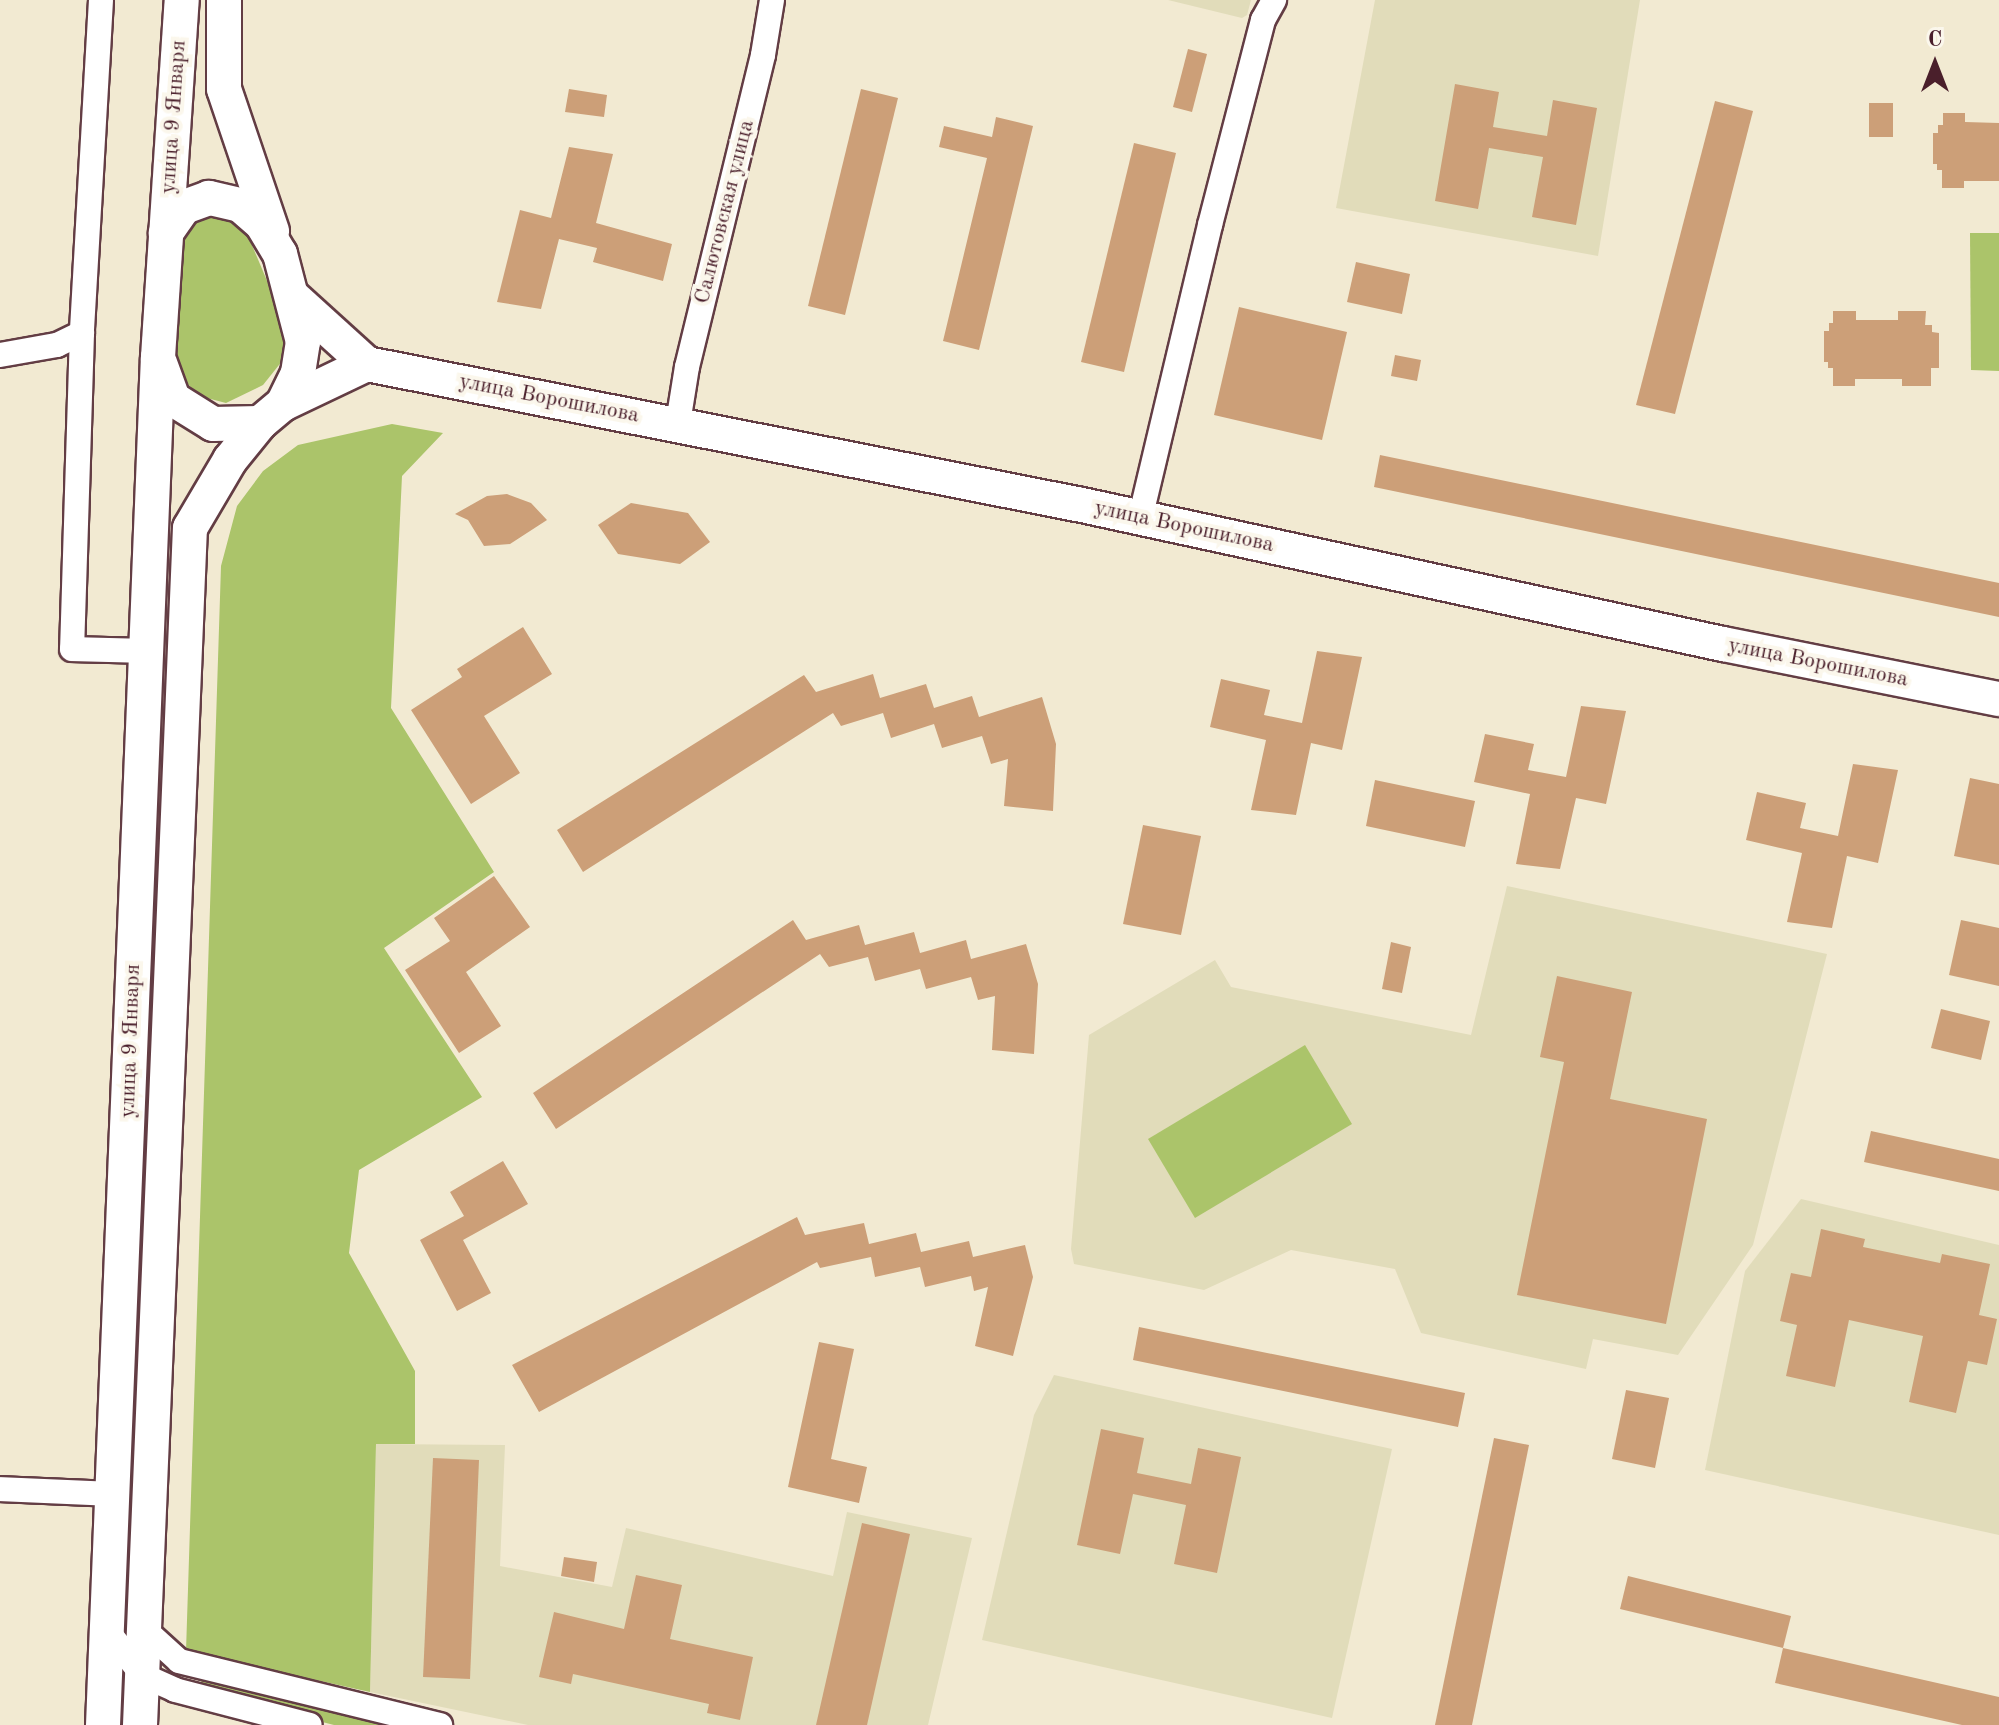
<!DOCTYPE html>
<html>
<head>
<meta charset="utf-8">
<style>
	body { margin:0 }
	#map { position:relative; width:1999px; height:1725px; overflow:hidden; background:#f2ead2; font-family:"Old Standard TT",serif }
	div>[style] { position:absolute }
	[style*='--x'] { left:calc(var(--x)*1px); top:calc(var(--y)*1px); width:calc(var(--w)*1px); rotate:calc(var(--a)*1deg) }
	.built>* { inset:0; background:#e1dcba }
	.green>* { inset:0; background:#abc46a }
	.building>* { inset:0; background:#cc9f78 }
	.roads { filter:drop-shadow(2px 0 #633d44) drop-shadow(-2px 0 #633d44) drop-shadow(0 2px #633d44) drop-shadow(0 -2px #633d44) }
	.minor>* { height:24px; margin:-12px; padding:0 12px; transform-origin:12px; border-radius:12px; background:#fff }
	.secondary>* { height:34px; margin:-17px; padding:0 17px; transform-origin:17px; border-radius:17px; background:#fff }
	span { translate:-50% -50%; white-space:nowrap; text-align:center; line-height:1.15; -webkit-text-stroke:8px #fbf7ec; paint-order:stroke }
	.street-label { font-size:22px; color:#4a1f2b }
	.north { position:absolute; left:1895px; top:24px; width:80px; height:80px; -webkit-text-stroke:6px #fbf7ec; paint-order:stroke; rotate:0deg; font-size:22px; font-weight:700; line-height:32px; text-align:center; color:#4a1f2b }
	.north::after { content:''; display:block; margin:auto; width:28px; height:36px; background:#4a1f2b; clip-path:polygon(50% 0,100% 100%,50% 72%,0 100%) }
</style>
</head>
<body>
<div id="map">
	<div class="built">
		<i style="clip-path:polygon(1168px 0,1251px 0,1247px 15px,1242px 18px)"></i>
		<i style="clip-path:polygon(1375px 0,1640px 0,1598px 256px,1336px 208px)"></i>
		<i style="clip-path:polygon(1507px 886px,1827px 954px,1753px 1245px,1678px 1355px,1593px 1339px,1586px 1369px,1421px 1333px,1395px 1269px,1291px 1250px,1204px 1290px,1074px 1264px,1071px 1249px,1089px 1035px,1215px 960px,1231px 987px,1471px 1035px)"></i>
		<i style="clip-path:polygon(1801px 1199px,1999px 1245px,1999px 1535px,1705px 1470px,1745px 1271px)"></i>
		<i style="clip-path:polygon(1054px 1375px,1392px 1449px,1332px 1718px,982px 1640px,1034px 1415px)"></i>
		<i style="clip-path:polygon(376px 1444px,505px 1445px,500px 1566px,612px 1587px,626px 1528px,833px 1576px,847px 1512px,972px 1538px,928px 1725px,528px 1725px,370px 1692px)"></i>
	</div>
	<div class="green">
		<i style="clip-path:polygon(199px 211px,241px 219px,281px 314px,287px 344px,283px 360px,263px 385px,226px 403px,199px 396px,184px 380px,174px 358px,181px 234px)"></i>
		<i style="clip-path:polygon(1970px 233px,1999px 233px,1999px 371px,1971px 370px)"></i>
		<i style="clip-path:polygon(392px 424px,443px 433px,402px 476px,391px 708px,494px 872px,384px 948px,482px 1097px,359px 1170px,349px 1253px,415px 1371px,415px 1444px,376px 1444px,370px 1692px,186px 1651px,221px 566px,237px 506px,263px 471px,298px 445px)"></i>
		<i style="clip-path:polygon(1305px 1045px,1352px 1124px,1195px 1218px,1148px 1139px)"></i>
		<i style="clip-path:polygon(203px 1673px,411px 1725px,334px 1725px,199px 1691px)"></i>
	</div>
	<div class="building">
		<i style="clip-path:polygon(1188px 49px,1207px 54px,1192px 112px,1173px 107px)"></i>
		<i style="clip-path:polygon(1455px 84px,1499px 92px,1493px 127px,1547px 136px,1553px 100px,1597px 108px,1576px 225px,1532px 217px,1543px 157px,1489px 148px,1478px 209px,1435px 201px)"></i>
		<i style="clip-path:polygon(569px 89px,607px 95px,604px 117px,565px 112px)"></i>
		<i style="clip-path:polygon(861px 89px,898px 98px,845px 315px,808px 306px)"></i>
		<i style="clip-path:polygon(1715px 101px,1753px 111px,1675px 414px,1636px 405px)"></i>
		<i style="clip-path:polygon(1869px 103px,1893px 103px,1893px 137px,1869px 137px)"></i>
		<i style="clip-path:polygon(1943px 113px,1965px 113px,1965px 122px,1999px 123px,1999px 181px,1964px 181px,1964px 188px,1942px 188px,1942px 170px,1937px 170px,1937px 164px,1933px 164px,1933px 133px,1938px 133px,1938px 125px,1943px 125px)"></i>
		<i style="clip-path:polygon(996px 117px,1033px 126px,979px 350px,943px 341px,987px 158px,939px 147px,944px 126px,992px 137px)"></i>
		<i style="clip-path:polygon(1134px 143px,1176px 153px,1124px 372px,1081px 362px)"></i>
		<i style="clip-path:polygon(569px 147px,613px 154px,596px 223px,672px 244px,663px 281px,593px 262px,597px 248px,559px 239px,541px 309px,497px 302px,520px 210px,551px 218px)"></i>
		<i style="clip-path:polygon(1356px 262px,1410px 274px,1402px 314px,1347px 302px)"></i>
		<i style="clip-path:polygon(1239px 307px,1347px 332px,1322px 440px,1214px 415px)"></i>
		<i style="clip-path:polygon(1833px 311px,1856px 311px,1856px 320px,1898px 320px,1898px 311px,1926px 311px,1925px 325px,1932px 325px,1932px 332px,1939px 333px,1939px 368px,1931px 368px,1931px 386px,1902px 386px,1902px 379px,1855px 379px,1855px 386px,1833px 386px,1833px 368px,1828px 368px,1828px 362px,1824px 362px,1824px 331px,1829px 331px,1829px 323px,1833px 323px)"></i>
		<i style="clip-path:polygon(1395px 355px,1421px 360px,1417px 381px,1391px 376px)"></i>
		<i style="clip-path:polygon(1380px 455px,1999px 583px,1999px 617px,1374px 487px)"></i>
		<i style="clip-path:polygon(507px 494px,531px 503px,547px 520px,510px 544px,484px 546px,468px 520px,455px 514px,487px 496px)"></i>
		<i style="clip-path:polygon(631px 503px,688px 513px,710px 542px,680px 564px,618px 554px,598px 525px)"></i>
		<i style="clip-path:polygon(523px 627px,552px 674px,484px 716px,520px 773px,471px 804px,411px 710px,462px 677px,457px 669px)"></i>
		<i style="clip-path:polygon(1317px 651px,1362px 657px,1342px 750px,1311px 743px,1296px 815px,1251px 810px,1266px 740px,1210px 727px,1221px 679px,1270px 690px,1264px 715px,1302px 723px)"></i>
		<i style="clip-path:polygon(873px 674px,880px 698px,926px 684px,934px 708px,972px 696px,979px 717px,1042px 697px,1056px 744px,1053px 811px,1004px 806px,1008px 759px,991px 764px,982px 736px,942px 748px,934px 724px,891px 738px,883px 713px,841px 726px,833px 713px,583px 872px,557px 830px,804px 675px,816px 692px)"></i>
		<i style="clip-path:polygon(1581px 706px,1626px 711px,1606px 804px,1576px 798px,1560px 869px,1516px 864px,1530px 794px,1474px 782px,1485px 734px,1534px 744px,1528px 770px,1566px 777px)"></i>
		<i style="clip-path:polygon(1853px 764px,1898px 770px,1878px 863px,1847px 856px,1832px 928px,1787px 922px,1802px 853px,1746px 840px,1757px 792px,1806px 803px,1800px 828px,1838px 836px)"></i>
		<i style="clip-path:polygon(1970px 778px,1999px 784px,1999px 865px,1954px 856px)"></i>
		<i style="clip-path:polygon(1375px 780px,1475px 801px,1465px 847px,1366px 826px)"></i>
		<i style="clip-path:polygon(1143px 825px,1201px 836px,1181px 935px,1123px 924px)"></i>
		<i style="clip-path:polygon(494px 876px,530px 927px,466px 972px,501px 1026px,459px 1053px,405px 970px,450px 941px,434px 918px)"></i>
		<i style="clip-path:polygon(793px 920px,806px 940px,859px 925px,865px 945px,914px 932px,920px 953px,966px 940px,971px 959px,1026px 944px,1038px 984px,1034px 1054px,992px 1050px,995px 996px,978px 1000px,971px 977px,926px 989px,920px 969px,875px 981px,868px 957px,829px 967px,820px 954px,556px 1129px,533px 1093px)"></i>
		<i style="clip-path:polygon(1961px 920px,1999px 928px,1999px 986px,1949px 975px)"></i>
		<i style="clip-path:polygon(1391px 942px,1411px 947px,1402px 993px,1382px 989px)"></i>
		<i style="clip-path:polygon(1557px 976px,1632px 992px,1610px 1099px,1707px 1119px,1666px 1324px,1517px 1295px,1564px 1062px,1540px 1057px)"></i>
		<i style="clip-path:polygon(1941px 1009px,1990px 1021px,1981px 1060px,1931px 1048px)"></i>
		<i style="clip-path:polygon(1871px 1131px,1999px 1159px,1999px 1191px,1864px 1162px)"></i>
		<i style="clip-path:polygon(503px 1161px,528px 1204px,463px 1240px,491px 1293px,457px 1311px,420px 1240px,464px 1216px,450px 1192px)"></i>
		<i style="clip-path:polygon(797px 1217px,805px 1235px,864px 1223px,869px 1244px,916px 1233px,921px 1252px,969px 1241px,973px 1257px,1025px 1245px,1033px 1277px,1013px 1356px,975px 1346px,988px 1287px,974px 1291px,971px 1276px,925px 1287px,920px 1267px,875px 1277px,871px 1257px,820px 1268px,817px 1262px,539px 1412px,512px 1365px)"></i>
		<i style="clip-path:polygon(1821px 1229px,1865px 1239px,1863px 1247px,1940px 1263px,1942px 1254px,1990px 1264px,1979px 1315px,1997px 1319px,1987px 1365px,1968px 1361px,1956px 1413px,1909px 1402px,1923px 1336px,1849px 1320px,1835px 1387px,1786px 1376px,1797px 1325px,1780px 1321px,1791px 1273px,1811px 1277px)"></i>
		<i style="clip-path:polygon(1139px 1327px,1465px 1393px,1458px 1427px,1133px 1360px)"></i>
		<i style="clip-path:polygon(819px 1342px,854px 1349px,831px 1459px,867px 1467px,859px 1503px,788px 1487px)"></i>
		<i style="clip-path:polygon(1626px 1390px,1669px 1398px,1655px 1468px,1612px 1459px)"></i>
		<i style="clip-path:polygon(1101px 1429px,1144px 1438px,1137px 1473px,1191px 1484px,1198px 1448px,1241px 1457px,1217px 1573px,1174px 1564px,1186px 1505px,1133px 1494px,1120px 1554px,1077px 1545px)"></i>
		<i style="clip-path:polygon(1494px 1438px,1529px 1445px,1472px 1725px,1435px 1725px)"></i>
		<i style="clip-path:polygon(433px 1458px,479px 1460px,470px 1679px,423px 1677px)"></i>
		<i style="clip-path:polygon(862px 1523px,910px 1534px,867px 1725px,816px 1725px)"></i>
		<i style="clip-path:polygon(564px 1557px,597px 1562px,594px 1582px,561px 1576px)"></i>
		<i style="clip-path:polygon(636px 1575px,682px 1585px,670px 1639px,753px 1657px,740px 1720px,707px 1713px,709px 1704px,573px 1674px,571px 1684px,539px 1677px,554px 1612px,624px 1629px)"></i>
		<i style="clip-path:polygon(1628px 1576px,1791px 1616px,1783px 1648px,1620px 1609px)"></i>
		<i style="clip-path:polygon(1783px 1648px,1999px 1697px,1999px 1725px,1962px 1725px,1775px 1683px)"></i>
	</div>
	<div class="roads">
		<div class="minor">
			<i style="--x:101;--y:0;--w:334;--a:93.3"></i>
			<i style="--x:82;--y:333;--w:316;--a:91.8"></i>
			<i style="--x:72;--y:649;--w:74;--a:1.5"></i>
			<i style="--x:0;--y:355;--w:58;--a:-10"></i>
			<i style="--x:57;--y:345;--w:28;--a:-26"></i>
			<i style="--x:678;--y:423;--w:57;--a:-80.9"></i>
			<i style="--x:687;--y:367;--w:321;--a:-76.3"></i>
			<i style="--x:763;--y:55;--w:56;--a:-80.7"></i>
			<i style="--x:1140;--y:519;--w:302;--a:-76.6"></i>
			<i style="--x:1210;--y:225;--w:212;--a:-75.5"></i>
			<i style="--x:1263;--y:20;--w:23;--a:-61"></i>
			<i style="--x:0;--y:1489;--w:113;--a:2.5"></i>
			<i style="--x:144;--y:1629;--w:47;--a:42.4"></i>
			<i style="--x:179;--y:1661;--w:269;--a:13.8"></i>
			<i style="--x:107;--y:1630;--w:57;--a:52.1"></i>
			<i style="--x:142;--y:1675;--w:36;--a:24"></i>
			<i style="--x:175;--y:1690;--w:139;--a:14.5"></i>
		</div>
		<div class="secondary">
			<i style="--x:224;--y:0;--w:89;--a:90"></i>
			<i style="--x:224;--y:89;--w:150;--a:71.3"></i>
			<i style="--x:293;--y:297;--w:100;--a:42.2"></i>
			<i style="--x:367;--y:364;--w:729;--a:11.16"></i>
			<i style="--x:1082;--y:505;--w:656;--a:12.24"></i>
			<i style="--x:1723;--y:644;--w:281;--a:11.3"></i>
			<i style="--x:160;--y:363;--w:38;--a:70"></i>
			<i style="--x:173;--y:399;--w:47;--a:32"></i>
			<i style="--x:213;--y:424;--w:47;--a:-1.2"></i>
			<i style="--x:283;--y:404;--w:93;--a:-25.5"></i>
			<i style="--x:103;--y:1725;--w:1369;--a:-87.7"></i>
			<i style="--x:158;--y:357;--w:358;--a:-86.2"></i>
			<i style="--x:140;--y:1725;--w:1198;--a:-87.61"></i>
			<i style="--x:190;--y:528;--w:79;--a:-59.5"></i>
			<i style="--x:230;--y:460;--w:48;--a:-51"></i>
			<i style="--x:260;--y:423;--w:30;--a:-40"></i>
			<i style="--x:283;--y:404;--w:34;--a:-64"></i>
			<i style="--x:298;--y:373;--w:31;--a:-81"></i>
			<i style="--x:303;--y:342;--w:91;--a:-104.6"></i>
			<i style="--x:280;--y:254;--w:35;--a:-121"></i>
			<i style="--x:262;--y:224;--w:29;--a:-139"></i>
			<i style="--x:240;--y:205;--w:32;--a:-167"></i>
			<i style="--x:209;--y:198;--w:27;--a:160"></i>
			<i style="--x:184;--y:207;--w:32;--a:125"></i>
		</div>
	</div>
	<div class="street-label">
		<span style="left:174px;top:117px;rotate:-86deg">улица 9 Января</span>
		<span style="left:725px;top:212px;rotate:-76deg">Салютовская улица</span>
		<span style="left:549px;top:399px;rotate:11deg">улица Ворошилова</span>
		<span style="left:1184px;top:527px;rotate:12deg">улица Ворошилова</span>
		<span style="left:1818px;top:663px;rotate:11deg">улица Ворошилова</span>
		<span style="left:131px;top:1041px;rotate:-88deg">улица 9 Января</span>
	</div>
	<div class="north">С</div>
</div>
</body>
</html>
